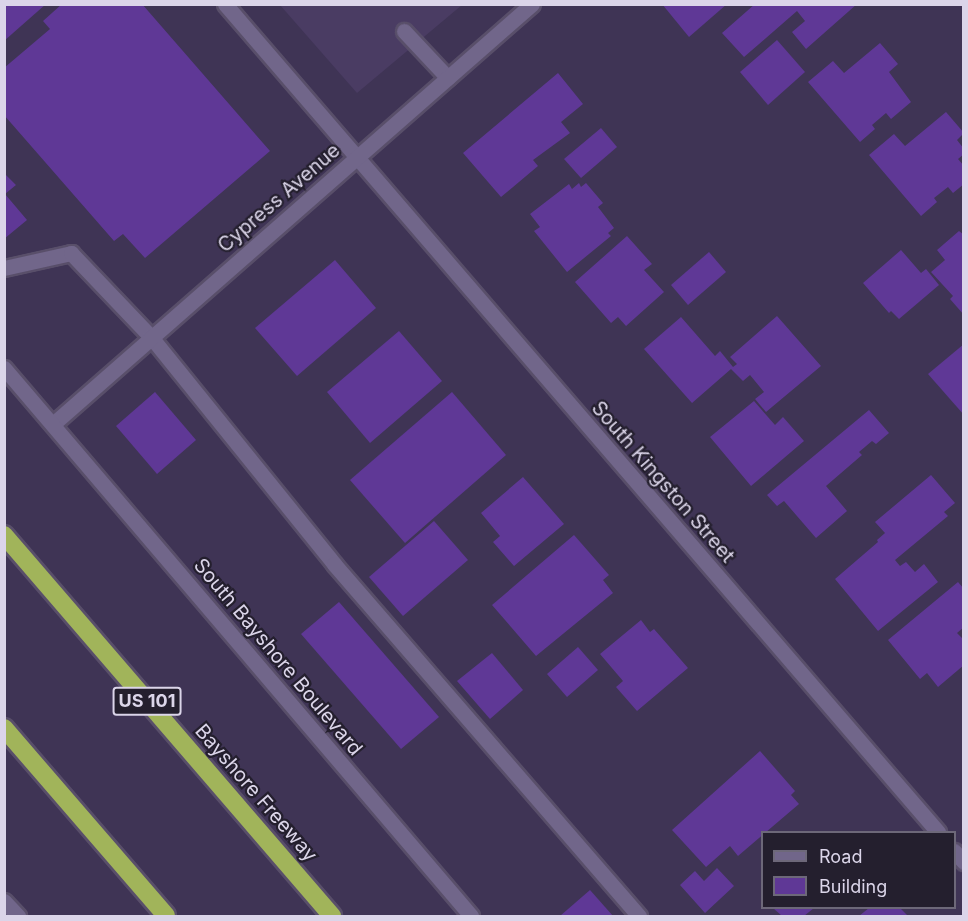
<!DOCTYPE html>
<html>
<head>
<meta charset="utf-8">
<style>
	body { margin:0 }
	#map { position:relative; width:968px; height:921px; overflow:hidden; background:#3f3455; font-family:Inter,sans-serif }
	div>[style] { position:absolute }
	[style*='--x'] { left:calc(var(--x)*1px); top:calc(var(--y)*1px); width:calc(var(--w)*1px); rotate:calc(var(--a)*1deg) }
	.built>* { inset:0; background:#4a3c63 }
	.building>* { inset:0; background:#5f3896 }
	.roads { filter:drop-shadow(2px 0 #594f6a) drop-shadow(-2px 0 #594f6a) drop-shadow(0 2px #594f6a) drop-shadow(0 -2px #594f6a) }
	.service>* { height:15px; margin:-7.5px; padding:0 7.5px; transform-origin:7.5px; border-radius:7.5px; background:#71668a }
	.minor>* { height:15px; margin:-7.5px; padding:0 7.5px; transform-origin:7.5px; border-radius:7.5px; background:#71668a }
	.tertiary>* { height:15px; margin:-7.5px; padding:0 7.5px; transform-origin:7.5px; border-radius:7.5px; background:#71668a }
	.motorway>* { height:18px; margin:-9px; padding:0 9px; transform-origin:9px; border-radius:9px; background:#a1b45a }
	span { translate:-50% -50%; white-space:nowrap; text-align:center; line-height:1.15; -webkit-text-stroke:4.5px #241f2e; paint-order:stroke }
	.shield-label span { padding:2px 4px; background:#241f2e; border:2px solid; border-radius:4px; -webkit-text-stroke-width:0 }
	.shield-label { font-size:18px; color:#dbd5e9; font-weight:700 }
	.street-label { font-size:20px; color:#dbd5e9 }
	.frame { position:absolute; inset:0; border:6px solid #dbd5e9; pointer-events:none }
	.legend { position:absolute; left:761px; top:831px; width:195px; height:78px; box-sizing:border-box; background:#241f2e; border:2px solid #6d6879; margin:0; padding:8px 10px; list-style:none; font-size:18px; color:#dbd5e9 }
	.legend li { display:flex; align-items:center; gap:12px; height:30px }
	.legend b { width:30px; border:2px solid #6d6879 }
</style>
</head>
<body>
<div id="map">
	<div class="built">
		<i style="clip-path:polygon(280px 5px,462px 5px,357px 93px)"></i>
	</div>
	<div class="building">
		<i style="clip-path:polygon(4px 4px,46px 4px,4px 41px)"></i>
		<i style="clip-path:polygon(62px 4px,142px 4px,270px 151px,145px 258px,123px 234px,114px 241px,4px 115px,4px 68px,50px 29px,43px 21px)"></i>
		<i style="clip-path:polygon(662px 4px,727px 4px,689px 37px)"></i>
		<i style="clip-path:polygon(755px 4px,857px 4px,806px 49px,792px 32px,805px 21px,797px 11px,744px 57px,722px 33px)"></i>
		<i style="clip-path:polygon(777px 40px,805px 72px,768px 105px,740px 72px)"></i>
		<i style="clip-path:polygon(880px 43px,898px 64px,889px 72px,911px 102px,891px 119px,886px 113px,872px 125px,875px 129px,860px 142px,808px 82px,833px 61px,844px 73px)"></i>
		<i style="clip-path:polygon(558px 73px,583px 104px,561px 122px,570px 133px,533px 160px,538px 166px,501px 197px,463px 153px)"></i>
		<i style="clip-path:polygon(946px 112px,964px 133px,957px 140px,964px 149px,964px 154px,958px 159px,964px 166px,964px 184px,953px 193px,948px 187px,934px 198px,937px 202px,921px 216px,869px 155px,894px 134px,905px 146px)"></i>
		<i style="clip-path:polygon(601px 128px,617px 147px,581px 178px,564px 159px)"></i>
		<i style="clip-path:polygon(4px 173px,16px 185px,5px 194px,27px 220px,4px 239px)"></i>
		<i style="clip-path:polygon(579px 183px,581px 187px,586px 183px,603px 203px,598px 207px,614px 228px,608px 233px,611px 236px,567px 272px,534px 231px,540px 227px,530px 214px,569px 184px,572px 189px)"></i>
		<i style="clip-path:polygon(959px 231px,964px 235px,964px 315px,950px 299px,953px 296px,931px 272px,945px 260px,937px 250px)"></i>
		<i style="clip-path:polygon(627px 236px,652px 264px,644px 270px,664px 292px,626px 326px,618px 317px,611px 323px,575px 282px)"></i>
		<i style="clip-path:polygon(901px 250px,921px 273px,926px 269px,939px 285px,899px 319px,891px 311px,889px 313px,863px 283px)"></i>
		<i style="clip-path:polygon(709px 252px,726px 272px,688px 305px,671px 285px)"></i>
		<i style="clip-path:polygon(335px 260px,376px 308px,297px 376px,255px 328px)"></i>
		<i style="clip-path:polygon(777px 316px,821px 366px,766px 412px,755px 399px,764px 392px,750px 375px,743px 381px,731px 369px,692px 403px,644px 349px,681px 317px,715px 356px,720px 351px,733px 367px,737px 364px,730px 357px)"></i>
		<i style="clip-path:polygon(399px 331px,442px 381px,370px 443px,327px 392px)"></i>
		<i style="clip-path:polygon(964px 344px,964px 415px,928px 374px)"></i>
		<i style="clip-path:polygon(155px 392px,196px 440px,157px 474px,116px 426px)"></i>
		<i style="clip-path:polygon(452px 392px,506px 455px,405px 543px,350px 480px)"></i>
		<i style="clip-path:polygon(754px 401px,775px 425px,783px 417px,804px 441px,751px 486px,710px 437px)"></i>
		<i style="clip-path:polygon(869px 410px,889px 433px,876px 444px,872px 441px,859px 452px,862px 455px,826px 486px,847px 511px,816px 538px,784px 501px,777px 506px,767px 495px)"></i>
		<i style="clip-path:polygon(931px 475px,955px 503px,944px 512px,948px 516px,895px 560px,900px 566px,906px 562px,915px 572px,924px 564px,938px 582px,878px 631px,835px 579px,878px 542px,877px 540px,885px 533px,875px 522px)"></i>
		<i style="clip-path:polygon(523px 477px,564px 524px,514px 566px,493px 542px,500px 536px,481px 513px)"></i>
		<i style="clip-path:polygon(434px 521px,468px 560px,403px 616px,369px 577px)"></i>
		<i style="clip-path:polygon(574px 535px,609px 575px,603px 580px,613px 593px,536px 656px,492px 605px)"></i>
		<i style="clip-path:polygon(958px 582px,964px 589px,964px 627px,957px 633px,964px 640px,964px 665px,938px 687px,927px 673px,920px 679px,888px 640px)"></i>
		<i style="clip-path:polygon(339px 602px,439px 717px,401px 749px,301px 634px)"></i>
		<i style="clip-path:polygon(641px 620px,650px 632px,654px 629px,688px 668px,637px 711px,616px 687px,623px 681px,600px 654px)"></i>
		<i style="clip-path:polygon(578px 647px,598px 670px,567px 697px,547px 674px)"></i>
		<i style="clip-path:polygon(492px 653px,523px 690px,490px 719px,457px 681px)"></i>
		<i style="clip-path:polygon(760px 751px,795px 791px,791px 795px,799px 804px,738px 856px,730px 846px,706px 867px,672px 830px)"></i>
		<i style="clip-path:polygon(717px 868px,734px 886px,705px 913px,680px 885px,695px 871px,704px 881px)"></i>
		<i style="clip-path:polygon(590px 890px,613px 916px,560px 916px)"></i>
		<i style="clip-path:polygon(773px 908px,814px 908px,804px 916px,782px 916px)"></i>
		<i style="clip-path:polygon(869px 908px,900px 908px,908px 916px,859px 916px)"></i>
	</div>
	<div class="roads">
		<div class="service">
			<i style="--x:404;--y:31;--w:64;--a:46.9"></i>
			<i style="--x:4;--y:268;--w:69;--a:-12.6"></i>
			<i style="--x:71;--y:253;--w:116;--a:46.4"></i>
			<i style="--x:151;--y:337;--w:292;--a:51.1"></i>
			<i style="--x:334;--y:564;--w:466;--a:49.1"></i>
		</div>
		<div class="minor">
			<i style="--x:225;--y:4;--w:1093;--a:49.27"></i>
			<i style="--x:53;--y:424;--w:637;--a:-41.25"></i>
			<i style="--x:954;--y:851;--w:15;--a:48"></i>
		</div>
		<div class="tertiary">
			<i style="--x:4;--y:368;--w:720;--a:49.56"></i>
			<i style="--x:4;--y:901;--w:21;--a:47"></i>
		</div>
		<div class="motorway">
			<i style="--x:4;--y:535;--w:503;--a:49.28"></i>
			<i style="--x:4;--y:728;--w:248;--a:49.2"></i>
		</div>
	</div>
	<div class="shield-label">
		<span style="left:147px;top:701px">US 101</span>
	</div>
	<div class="street-label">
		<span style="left:279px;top:198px;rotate:-41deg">Cypress Avenue</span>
		<span style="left:663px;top:482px;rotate:49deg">South Kingston Street</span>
		<span style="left:278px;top:657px;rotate:50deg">South Bayshore Boulevard</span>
		<span style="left:256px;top:793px;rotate:49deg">Bayshore Freeway</span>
	</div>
	<div class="frame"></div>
	<ul class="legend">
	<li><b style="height:8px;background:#71668a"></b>Road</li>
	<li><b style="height:16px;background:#5f3896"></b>Building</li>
	</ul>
</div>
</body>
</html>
